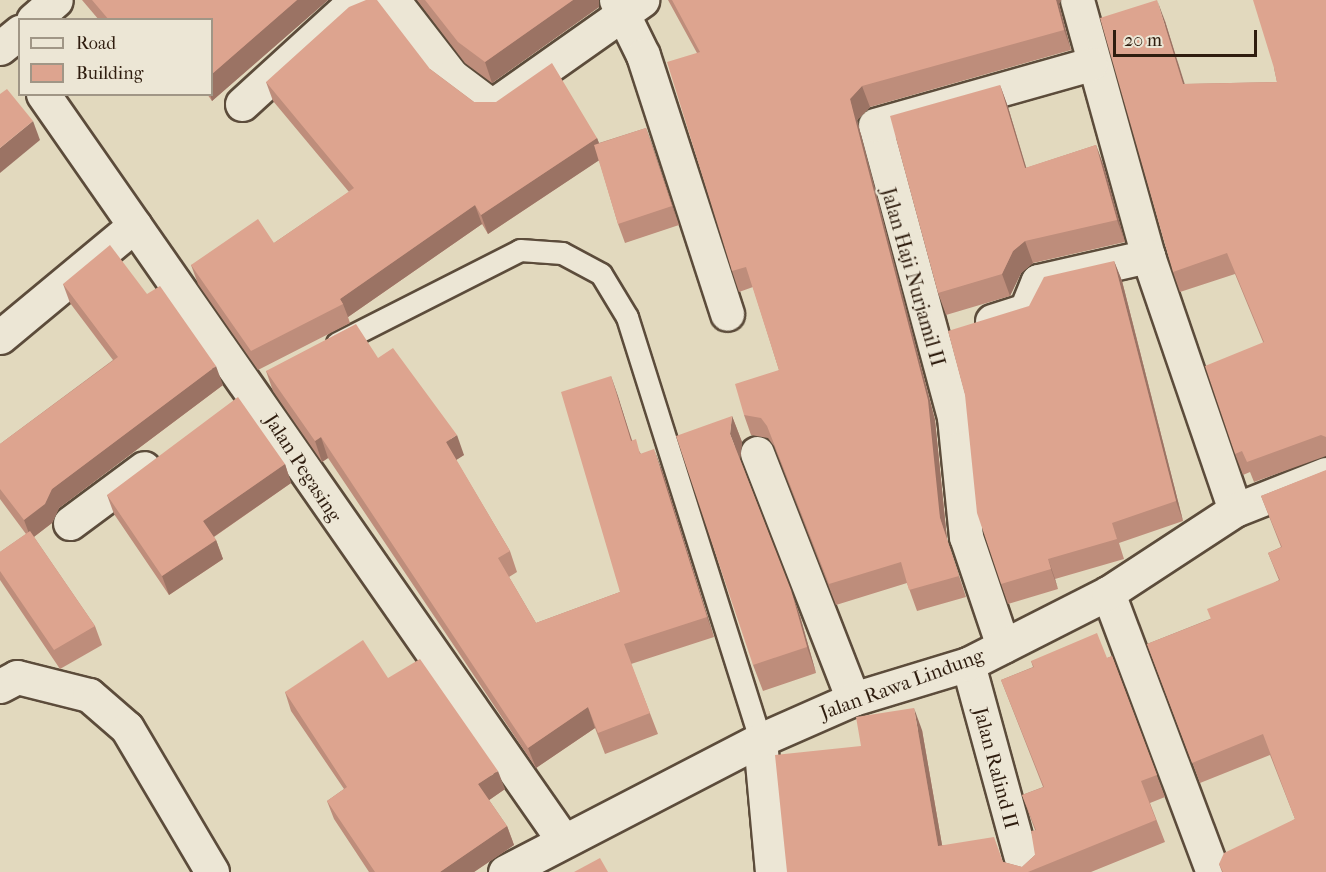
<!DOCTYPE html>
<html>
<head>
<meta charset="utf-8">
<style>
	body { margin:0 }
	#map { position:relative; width:1326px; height:872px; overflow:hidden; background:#e2d9be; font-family:"IM FELL French Canon",serif }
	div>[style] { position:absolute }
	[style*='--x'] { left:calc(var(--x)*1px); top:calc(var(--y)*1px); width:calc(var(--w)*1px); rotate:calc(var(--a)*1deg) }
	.roads { filter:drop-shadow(2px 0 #5c4c3b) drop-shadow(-2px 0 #5c4c3b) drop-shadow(0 2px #5c4c3b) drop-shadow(0 -2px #5c4c3b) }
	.service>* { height:21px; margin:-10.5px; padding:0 10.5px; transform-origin:10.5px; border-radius:10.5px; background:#ece6d5 }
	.minor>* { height:33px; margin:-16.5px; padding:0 16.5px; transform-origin:16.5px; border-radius:16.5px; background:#ece6d5 }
	.wall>* { inset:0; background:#be8d7b }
	.shaded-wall>* { inset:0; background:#9b7364 }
	.building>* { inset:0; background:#dda48f }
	span { translate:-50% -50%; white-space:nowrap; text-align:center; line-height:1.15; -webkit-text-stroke:4.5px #ece6d5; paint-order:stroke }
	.street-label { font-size:20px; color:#2f1d0f }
	.legend { position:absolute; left:18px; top:18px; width:195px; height:78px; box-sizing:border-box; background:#ece6d5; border:2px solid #a09686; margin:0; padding:8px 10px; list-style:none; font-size:18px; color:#2f1d0f }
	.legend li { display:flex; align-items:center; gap:12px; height:30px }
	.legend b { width:30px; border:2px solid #a09686 }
	.scale { position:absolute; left:1113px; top:30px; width:144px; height:27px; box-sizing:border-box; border:3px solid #2f1d0f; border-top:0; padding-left:8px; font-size:18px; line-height:21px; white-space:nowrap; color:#2f1d0f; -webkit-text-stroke:4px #ece6d5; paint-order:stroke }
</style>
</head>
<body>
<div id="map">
	<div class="roads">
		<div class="service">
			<i style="--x:337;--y:343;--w:205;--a:-26.9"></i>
			<i style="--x:520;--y:250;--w:42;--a:4.1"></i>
			<i style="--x:562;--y:253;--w:44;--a:28.3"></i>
			<i style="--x:601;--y:274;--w:50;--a:58.8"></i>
			<i style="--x:627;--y:317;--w:443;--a:72.5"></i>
		</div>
		<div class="minor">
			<i style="--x:393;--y:0;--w:96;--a:52.2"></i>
			<i style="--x:452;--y:76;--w:50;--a:36.9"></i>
			<i style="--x:492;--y:106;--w:184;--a:-35.2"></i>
			<i style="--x:616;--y:0;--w:61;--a:63.9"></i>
			<i style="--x:643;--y:55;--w:272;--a:72"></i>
			<i style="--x:1077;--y:0;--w:266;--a:74.5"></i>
			<i style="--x:1148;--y:256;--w:268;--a:71.1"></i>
			<i style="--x:33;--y:20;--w:30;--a:-41"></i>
			<i style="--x:0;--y:48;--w:26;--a:-39"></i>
			<i style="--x:43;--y:94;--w:909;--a:55.12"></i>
			<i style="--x:242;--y:104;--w:141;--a:-42.4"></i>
			<i style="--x:346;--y:9;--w:28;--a:-19"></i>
			<i style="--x:992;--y:321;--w:36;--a:-18"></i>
			<i style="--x:1026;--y:310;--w:31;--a:-68"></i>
			<i style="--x:1038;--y:281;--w:113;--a:-12.8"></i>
			<i style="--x:0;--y:337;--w:175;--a:-39.7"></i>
			<i style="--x:757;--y:453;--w:264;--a:68.7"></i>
			<i style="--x:70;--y:523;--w:92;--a:-36.6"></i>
			<i style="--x:1108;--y:593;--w:298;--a:69.4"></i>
			<i style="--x:1003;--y:646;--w:115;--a:-108.7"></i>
			<i style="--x:966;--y:537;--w:121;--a:-95.7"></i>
			<i style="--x:954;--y:417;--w:302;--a:-105.1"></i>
			<i style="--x:875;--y:125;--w:224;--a:-15.8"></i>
			<i style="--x:968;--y:664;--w:216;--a:74.7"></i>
			<i style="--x:0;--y:686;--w:19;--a:-28"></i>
			<i style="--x:17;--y:677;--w:74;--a:14"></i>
			<i style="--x:89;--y:695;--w:50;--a:41"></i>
			<i style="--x:127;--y:728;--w:167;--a:59.4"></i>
			<i style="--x:760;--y:740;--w:133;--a:84.8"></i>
			<i style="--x:505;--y:872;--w:287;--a:-27.4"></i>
			<i style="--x:760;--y:740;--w:102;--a:-23.8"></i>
			<i style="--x:853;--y:699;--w:120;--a:-16.9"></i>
			<i style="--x:968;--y:664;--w:157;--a:-26.9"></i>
			<i style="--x:1108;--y:593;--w:152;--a:-33.2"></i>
			<i style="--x:1235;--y:510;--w:98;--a:-21.6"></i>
		</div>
	</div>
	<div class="wall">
		<i style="clip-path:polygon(82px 0,328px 0,212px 101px,207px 94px,212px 94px,212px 20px,99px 20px)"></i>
		<i style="clip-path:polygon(417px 0,599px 0,599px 7px,492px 83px,465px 63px)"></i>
		<i style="clip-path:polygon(668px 0,1061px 0,1059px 4px,1071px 50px,870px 107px,857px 120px,935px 420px,947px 539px,966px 597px,917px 611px,907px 583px,836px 605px,774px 446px,768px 438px,751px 435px,744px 415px,779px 370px,753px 287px,739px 292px,732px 271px,697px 53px)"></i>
		<i style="clip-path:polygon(1326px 0,1326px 456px,1254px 482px,1250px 472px,1243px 475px,1235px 454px,1263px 342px,1235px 274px,1180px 292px,1173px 272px,1165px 21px,1184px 84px,1277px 82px,1274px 68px)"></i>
		<i style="clip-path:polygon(430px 69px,474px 102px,597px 138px,599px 143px,646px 128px,679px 225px,625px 243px,618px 224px,599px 160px,488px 234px,482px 224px,348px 317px,350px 323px,258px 370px,198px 284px,191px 265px,274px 243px,349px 192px,273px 101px,266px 82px)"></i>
		<i style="clip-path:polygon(1000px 85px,1008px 107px,1026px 168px,1096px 145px,1104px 167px,1125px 242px,1033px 263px,1021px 273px,1010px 296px,946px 315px,938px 293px)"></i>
		<i style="clip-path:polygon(1114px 261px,1122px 281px,1183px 521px,1119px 543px,1124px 559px,1055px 579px,1058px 589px,1008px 604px,1001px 584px)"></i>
		<i style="clip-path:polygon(63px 284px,147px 294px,223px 385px,59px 508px,52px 523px,34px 537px,95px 626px,102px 645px,60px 669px,0 580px,0 552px,26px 534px,0 499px,0 444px,113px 360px,70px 303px)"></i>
		<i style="clip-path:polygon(378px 358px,464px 455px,456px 460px,510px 551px,517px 572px,509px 577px,536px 623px,620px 592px,611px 376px,632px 440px,641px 454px,662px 470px,714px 637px,631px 664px,658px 734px,605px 754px,595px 728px,536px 768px,328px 458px,322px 462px,273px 391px,266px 371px)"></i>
		<i style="clip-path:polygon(732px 416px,742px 442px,740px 459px,800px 616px,816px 673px,763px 691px,753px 665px)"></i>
		<i style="clip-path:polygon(285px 464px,291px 483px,214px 537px,216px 540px,223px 559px,169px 595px,114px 514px,107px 495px)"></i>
		<i style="clip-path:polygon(1325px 471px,1326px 872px,1222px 872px,1219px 864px,1295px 819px,1270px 755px,1200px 783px,1147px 644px,1210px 619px,1279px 580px,1268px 553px,1281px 547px,1261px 496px)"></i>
		<i style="clip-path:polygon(1112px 656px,1165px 797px,1150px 803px,1165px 842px,1091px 872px,787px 872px,861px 746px,922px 730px,942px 845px,1022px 867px,1035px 855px,1035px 830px,1022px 795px,1043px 787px,1001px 680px,1033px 667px,1031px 661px,1107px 658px)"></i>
		<i style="clip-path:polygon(388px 678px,505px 789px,489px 800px,507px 826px,514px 845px,474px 872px,369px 872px,334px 819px,327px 801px,344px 789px,291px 711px,285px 692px)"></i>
	</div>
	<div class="shaded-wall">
		<i style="clip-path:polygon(297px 0,328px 0,212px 101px,210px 94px,212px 94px,212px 74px)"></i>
		<i style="clip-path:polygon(573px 0,599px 0,599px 7px,492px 83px,485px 62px)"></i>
		<i style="clip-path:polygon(1056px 0,1061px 0,1059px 4px,1071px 50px,1064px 30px)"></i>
		<i style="clip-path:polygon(1157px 0,1165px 21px,1191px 104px,1183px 84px)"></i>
		<i style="clip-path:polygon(1000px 85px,1008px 107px,1033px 190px,1025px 168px)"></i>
		<i style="clip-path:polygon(862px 86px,870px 107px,857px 120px,935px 420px,947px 539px,966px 597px,940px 518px,850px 99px)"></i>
		<i style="clip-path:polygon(33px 121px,40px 140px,0 173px,0 148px)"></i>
		<i style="clip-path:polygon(646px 128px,653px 147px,679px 225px,672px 206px)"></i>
		<i style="clip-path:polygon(597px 138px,604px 157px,488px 234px,481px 215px)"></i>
		<i style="clip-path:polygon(1096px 145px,1104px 167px,1125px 242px,1117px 220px)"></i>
		<i style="clip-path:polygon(475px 205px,482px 224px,348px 317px,343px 304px,340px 299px)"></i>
		<i style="clip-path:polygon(1025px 241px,1033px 263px,1021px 273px,1010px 296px,1002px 274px,1013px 251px)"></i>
		<i style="clip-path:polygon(1114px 261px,1122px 281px,1183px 521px,1176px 501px)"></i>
		<i style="clip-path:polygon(216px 366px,223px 385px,59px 508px,52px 523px,31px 539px,24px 520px,52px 489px)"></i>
		<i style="clip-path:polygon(611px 376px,618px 396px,638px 461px,631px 441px)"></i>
		<i style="clip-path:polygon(732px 416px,742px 442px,740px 460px,730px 434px)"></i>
		<i style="clip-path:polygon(457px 435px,464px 455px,453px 462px,446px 442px)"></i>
		<i style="clip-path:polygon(321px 437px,328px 458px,322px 462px,315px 441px)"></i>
		<i style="clip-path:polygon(654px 449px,662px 470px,714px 637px,707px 617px)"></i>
		<i style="clip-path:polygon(285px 464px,291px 483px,209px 540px,203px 521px)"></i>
		<i style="clip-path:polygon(216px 540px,223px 559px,169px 595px,162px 576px)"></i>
		<i style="clip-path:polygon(1048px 559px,1055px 579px,1058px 589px,1051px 569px)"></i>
		<i style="clip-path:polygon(791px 590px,800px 616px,816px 673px,807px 647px)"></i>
		<i style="clip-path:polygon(588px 707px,595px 728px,536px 768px,528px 748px)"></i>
		<i style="clip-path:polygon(914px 708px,922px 730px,946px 868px,938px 846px)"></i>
		<i style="clip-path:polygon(498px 771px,505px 789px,485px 803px,478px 784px)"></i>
		<i style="clip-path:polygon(507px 826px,514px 845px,474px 872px,440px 872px)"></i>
	</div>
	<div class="building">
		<i style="clip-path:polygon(92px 0,297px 0,212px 74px,212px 20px,109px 20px)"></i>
		<i style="clip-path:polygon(366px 0,377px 0,430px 69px,474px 102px,496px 102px,552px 63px,597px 138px,481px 215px,475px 205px,340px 299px,343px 304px,251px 351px,191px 265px,258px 219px,274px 243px,354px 188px,266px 82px,349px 7px)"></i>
		<i style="clip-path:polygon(425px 0,573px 0,485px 62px,458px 42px)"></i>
		<i style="clip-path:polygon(672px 0,1056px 0,1064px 30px,862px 86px,850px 99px,928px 400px,940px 518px,959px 576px,909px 590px,901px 562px,829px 584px,767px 426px,761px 418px,744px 415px,735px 384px,779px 370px,746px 267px,732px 271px,667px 62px,700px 52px)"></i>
		<i style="clip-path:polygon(1157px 0,1183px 84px,1277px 82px,1274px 68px,1253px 0,1326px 0,1326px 437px,1321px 435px,1247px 462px,1242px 451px,1235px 454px,1205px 366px,1264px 342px,1227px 253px,1173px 272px,1100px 18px)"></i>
		<i style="clip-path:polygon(1000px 85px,1025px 168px,1096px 145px,1117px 220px,1025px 241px,1013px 251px,1002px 274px,938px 293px,890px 116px)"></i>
		<i style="clip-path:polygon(7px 89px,33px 121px,0 148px,0 94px)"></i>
		<i style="clip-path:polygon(646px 128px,672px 206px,618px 224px,594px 145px)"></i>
		<i style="clip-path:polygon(110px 245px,147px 294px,160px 286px,216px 366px,52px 489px,45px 504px,24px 520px,0 489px,0 444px,118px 357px,63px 284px)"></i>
		<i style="clip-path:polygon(1114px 261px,1176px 501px,1112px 523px,1117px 539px,1048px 559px,1051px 569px,1001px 584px,977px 513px,965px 395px,948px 331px,1029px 306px,1044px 277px)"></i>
		<i style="clip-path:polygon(356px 324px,378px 358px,393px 348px,457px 435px,446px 442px,510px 551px,498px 558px,536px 623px,620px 592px,561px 392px,611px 376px,631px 441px,636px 439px,640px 454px,654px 449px,707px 617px,624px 644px,650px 713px,598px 733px,588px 707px,528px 748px,321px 437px,315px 441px,266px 371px)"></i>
		<i style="clip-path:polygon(238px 397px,285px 464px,203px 521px,216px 540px,162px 576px,107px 495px)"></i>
		<i style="clip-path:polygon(732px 416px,730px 434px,791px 590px,807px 647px,753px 665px,676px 436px)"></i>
		<i style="clip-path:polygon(1326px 470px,1326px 872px,1223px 872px,1219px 864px,1224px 853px,1295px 819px,1263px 734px,1192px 763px,1147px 644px,1211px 619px,1207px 609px,1280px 580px,1268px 553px,1282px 547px,1261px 496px)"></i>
		<i style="clip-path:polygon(30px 531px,95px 626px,54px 650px,0 571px,0 552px)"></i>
		<i style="clip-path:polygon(1097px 633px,1107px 658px,1112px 656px,1157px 775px,1141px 781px,1156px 820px,1028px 872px,787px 872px,775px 755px,861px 746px,856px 717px,914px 708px,938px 846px,994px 837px,1003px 862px,1022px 867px,1035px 855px,1031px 831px,1036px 830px,1022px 795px,1044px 787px,1001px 680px,1034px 667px,1031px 661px)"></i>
		<i style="clip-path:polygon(363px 640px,388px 678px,420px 659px,498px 771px,478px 784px,507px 826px,440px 872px,375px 872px,327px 801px,347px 787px,285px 692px)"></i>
		<i style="clip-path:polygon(600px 858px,608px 872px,574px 872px)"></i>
	</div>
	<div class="street-label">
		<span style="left:913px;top:277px;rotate:74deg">Jalan Haji Nurjamil II</span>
		<span style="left:303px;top:468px;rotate:57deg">Jalan Pegasing</span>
		<span style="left:902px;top:684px;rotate:-20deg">Jalan Rawa Lindung</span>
		<span style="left:996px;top:768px;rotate:75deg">Jalan Ralind II</span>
	</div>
	<ul class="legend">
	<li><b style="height:8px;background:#ece6d5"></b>Road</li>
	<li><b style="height:16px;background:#dda48f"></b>Building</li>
	</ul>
	<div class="scale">20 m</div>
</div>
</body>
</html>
